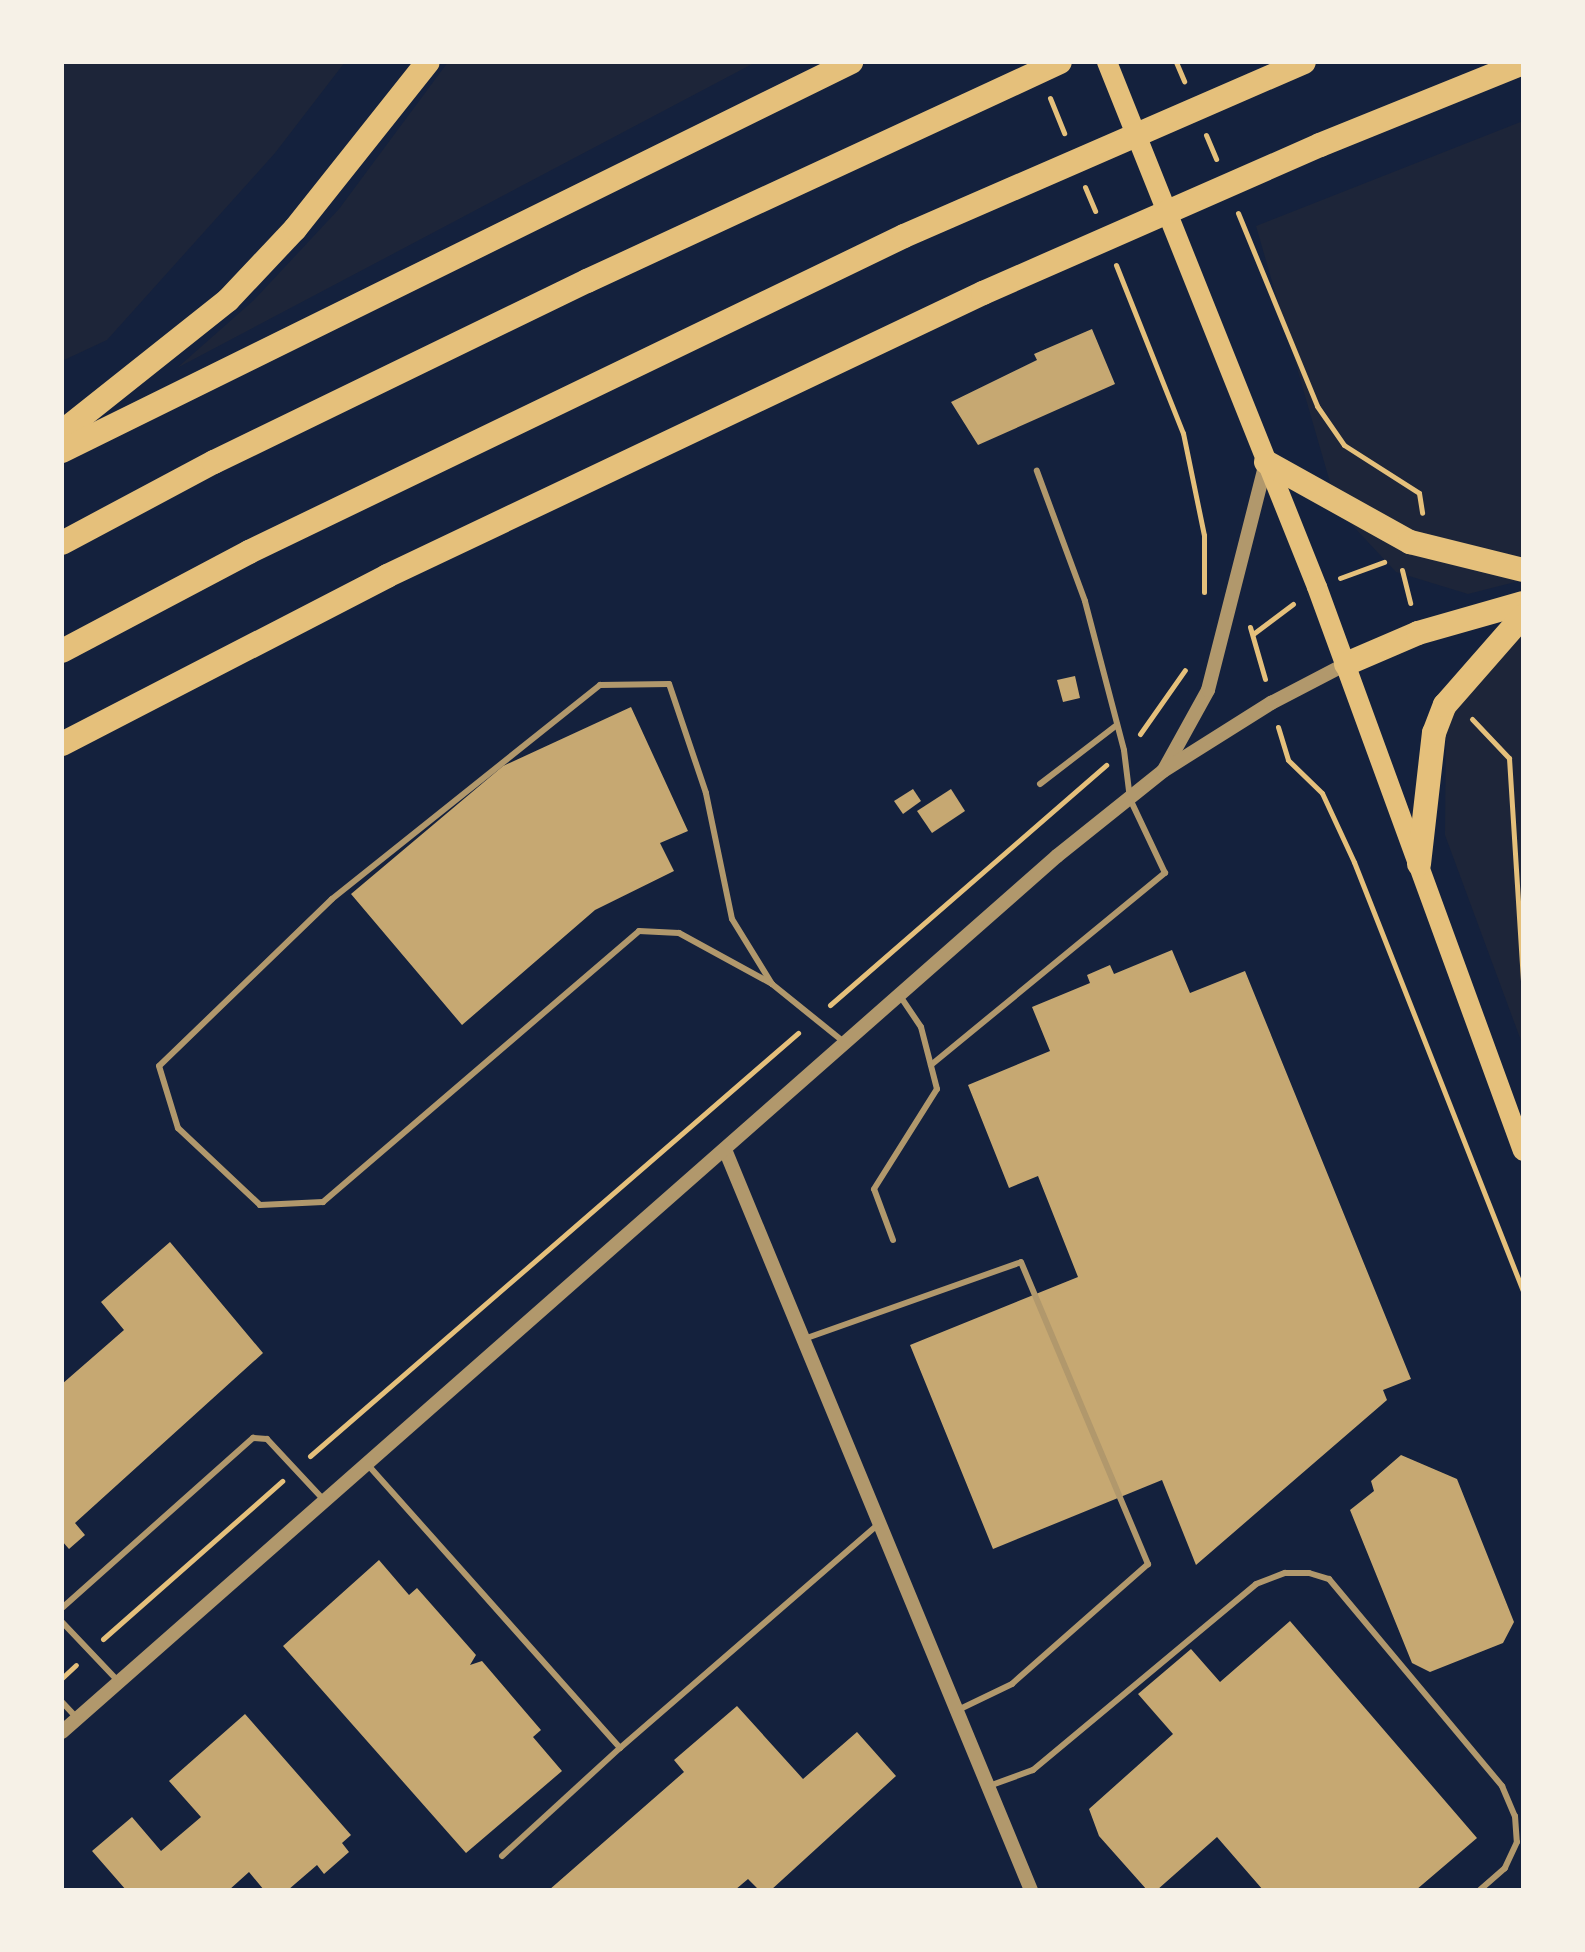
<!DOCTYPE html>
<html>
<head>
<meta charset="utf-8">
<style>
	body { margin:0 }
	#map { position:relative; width:1585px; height:1952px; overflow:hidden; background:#14213d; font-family:"Varela Round",sans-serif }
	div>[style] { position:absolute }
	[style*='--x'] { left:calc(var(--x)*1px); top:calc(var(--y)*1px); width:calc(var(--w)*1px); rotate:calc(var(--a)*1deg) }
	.green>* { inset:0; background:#1d2539 }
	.building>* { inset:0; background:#c6a872 }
	.path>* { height:5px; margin:-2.5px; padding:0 2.5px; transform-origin:2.5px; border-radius:2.5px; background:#e5c07b }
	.service>* { height:6px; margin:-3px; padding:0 3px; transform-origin:3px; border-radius:3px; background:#b1986c }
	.tertiary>* { height:14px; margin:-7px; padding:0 7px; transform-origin:7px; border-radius:7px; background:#b1986c }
	.primary>* { height:20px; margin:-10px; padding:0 10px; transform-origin:10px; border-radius:10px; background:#e5c07b }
	.motorway>* { height:24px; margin:-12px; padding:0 12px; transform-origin:12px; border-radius:12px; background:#e5c07b }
	span { translate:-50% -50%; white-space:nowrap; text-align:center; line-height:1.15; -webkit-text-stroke:6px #f6f1e7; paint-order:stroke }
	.frame { position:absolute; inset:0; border:64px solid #f6f1e7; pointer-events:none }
</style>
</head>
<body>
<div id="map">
	<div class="green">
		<i style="clip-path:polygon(62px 62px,345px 62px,275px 153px,107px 340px,62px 361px)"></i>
		<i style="clip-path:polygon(448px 62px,756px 62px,177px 368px,254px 300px,339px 209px)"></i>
		<i style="clip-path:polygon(1523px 121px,1523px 580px,1468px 594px,1396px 572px,1338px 510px,1256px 226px)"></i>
		<i style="clip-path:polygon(1523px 631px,1523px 1046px,1445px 835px,1446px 718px)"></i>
	</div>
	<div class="building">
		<i style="clip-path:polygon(1092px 329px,1115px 384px,978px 445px,951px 402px,1037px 360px,1034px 354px)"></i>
		<i style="clip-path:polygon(1075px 676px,1080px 698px,1063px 702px,1057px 680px)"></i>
		<i style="clip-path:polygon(631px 707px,688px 831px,660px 843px,674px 871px,595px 910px,462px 1025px,351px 894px,503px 766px)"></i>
		<i style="clip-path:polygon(913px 789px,921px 801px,903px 814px,894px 801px)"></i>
		<i style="clip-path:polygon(951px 789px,965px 811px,932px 833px,917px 811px)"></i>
		<i style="clip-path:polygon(1172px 950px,1190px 993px,1245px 971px,1411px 1379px,1383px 1390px,1387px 1400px,1196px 1565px,1162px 1480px,993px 1549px,910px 1345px,1078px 1277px,1038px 1176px,1009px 1188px,968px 1085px,1050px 1051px,1032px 1007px,1090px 983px,1087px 975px,1110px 965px,1114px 974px)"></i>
		<i style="clip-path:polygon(170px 1242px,263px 1353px,75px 1523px,85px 1535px,69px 1549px,62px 1541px,62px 1384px,124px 1330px,101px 1302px)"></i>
		<i style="clip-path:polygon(1401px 1455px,1457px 1479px,1514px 1622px,1503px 1643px,1430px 1672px,1412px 1663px,1350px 1510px,1374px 1491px,1371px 1481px)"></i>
		<i style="clip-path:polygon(379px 1560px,409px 1595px,417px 1588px,476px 1655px,470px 1665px,482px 1661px,541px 1730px,533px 1737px,562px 1771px,466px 1853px,283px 1646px)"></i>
		<i style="clip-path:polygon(1290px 1621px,1477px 1838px,1416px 1890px,1263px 1890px,1217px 1837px,1157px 1890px,1147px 1890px,1099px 1836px,1089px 1809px,1173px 1734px,1138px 1694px,1191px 1649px,1220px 1682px)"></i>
		<i style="clip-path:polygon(737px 1706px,803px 1779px,857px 1732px,896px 1776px,771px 1890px,759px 1890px,748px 1879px,735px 1890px,549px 1890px,684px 1772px,674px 1760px)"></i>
		<i style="clip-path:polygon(245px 1714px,351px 1835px,342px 1843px,349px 1852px,324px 1874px,317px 1865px,288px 1890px,264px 1890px,249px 1872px,229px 1890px,126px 1890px,92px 1851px,132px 1817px,161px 1851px,201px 1817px,169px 1781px)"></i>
	</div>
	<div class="path">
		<i style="--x:1176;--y:62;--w:21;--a:67"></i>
		<i style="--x:1050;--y:98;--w:38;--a:68"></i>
		<i style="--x:1206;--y:135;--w:26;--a:67"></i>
		<i style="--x:1085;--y:187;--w:26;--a:67"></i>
		<i style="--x:1238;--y:213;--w:209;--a:67.7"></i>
		<i style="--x:1317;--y:406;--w:47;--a:55.3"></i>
		<i style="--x:1344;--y:445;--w:89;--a:32.6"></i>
		<i style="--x:1419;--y:493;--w:20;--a:81"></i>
		<i style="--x:1116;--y:265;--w:181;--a:68.3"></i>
		<i style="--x:1183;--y:433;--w:104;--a:78.4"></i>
		<i style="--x:1204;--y:535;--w:57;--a:90"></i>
		<i style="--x:1402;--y:570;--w:34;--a:76"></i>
		<i style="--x:1340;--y:578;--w:47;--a:-20"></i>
		<i style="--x:1250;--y:627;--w:54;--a:73.9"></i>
		<i style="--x:1253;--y:634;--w:50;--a:-36.9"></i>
		<i style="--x:1472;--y:719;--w:54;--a:46.5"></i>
		<i style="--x:1509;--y:758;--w:224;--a:86.4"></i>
		<i style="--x:1278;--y:727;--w:34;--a:73"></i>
		<i style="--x:1288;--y:760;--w:47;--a:44.1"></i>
		<i style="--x:1322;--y:793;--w:76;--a:65.1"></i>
		<i style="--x:1354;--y:862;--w:461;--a:68.5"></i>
		<i style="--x:1140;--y:734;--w:78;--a:-54.9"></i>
		<i style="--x:830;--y:1005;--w:366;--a:-41"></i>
		<i style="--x:310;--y:1456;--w:646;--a:-40.92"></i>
		<i style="--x:103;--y:1639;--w:239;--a:-41.4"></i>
		<i style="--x:62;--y:1678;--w:19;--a:-43"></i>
	</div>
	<div class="service">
		<i style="--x:1040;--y:784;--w:97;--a:-37.5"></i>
		<i style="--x:772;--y:984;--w:76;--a:-121.6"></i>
		<i style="--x:732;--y:919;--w:129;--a:-101.7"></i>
		<i style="--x:706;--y:793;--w:115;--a:-108.7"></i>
		<i style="--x:669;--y:684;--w:69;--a:179.2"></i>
		<i style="--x:600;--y:685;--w:343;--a:141.4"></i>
		<i style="--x:332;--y:899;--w:240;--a:136"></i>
		<i style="--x:159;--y:1066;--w:65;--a:73"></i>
		<i style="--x:178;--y:1128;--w:112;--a:43.2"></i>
		<i style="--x:260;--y:1205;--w:63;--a:-2.7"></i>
		<i style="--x:323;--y:1202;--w:416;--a:-40.6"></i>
		<i style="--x:639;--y:931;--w:40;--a:2.9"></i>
		<i style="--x:679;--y:933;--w:106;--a:28.7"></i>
		<i style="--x:772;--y:984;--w:92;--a:38.9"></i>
		<i style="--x:931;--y:1065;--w:303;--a:-39.4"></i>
		<i style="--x:1165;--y:873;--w:82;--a:-115.3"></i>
		<i style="--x:1130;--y:799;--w:49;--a:-97"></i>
		<i style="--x:1124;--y:750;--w:154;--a:-104.7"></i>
		<i style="--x:1085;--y:601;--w:139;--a:-110.3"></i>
		<i style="--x:893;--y:1240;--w:54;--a:-110.4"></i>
		<i style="--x:874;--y:1189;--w:118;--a:-57.8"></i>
		<i style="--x:937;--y:1089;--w:64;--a:-104.5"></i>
		<i style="--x:921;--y:1027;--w:37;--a:-124"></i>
		<i style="--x:804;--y:1339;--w:230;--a:-19.5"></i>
		<i style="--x:1021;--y:1262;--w:328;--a:67.2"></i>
		<i style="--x:1148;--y:1564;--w:181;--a:138.6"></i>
		<i style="--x:1012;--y:1684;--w:60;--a:154.3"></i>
		<i style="--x:368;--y:1465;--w:379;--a:48.3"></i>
		<i style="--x:620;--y:1748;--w:342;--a:-40.9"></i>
		<i style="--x:62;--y:1608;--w:256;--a:-41.7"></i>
		<i style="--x:253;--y:1438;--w:14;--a:4"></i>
		<i style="--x:267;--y:1439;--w:82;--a:47"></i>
		<i style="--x:62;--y:1622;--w:80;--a:46.5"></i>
		<i style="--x:62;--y:1702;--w:22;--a:47"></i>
		<i style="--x:989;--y:1786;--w:47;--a:-20"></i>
		<i style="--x:1033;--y:1770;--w:290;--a:-39.8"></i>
		<i style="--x:1256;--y:1584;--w:31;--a:-21"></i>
		<i style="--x:1285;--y:1573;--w:24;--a:0"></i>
		<i style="--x:1309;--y:1573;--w:21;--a:17"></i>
		<i style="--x:1329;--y:1579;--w:270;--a:50.1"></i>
		<i style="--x:1502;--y:1786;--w:33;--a:67"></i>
		<i style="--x:1515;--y:1816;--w:26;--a:86"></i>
		<i style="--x:1517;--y:1842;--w:29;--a:115"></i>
		<i style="--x:1505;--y:1868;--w:33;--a:139"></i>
		<i style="--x:502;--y:1856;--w:160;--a:-42.5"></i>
	</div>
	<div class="tertiary">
		<i style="--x:1165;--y:768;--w:89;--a:-61.1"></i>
		<i style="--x:1208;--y:690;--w:235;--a:-75.7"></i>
		<i style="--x:726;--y:1152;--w:799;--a:67.55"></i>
		<i style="--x:62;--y:1732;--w:1326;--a:-41.36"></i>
		<i style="--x:1057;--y:856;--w:136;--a:-38.7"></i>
		<i style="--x:1163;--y:771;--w:128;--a:-32.2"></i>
		<i style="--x:1271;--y:703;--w:85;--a:-27.5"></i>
	</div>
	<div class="primary">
		<i style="--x:1107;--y:62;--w:565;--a:68.2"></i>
		<i style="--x:1317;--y:587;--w:600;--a:69.94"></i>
	</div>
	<div class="motorway">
		<i style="--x:62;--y:432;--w:212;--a:-38.5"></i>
		<i style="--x:228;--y:300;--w:98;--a:-46.7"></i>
		<i style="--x:295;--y:229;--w:213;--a:-51.5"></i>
		<i style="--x:62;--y:451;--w:880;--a:-26.24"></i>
		<i style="--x:1266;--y:462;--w:165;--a:29.1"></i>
		<i style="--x:1410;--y:542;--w:116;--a:13.9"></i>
		<i style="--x:62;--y:543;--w:172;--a:-28.1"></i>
		<i style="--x:214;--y:462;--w:415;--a:-25.9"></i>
		<i style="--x:587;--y:281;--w:521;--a:-24.84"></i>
		<i style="--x:62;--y:651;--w:212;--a:-27.9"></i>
		<i style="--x:249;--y:552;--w:727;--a:-25.75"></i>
		<i style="--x:904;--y:236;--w:436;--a:-23.5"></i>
		<i style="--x:1346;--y:664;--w:78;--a:-23.3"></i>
		<i style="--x:1418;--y:633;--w:109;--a:-15.9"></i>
		<i style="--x:62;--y:744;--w:366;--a:-27.3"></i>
		<i style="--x:387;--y:576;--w:660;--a:-25.4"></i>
		<i style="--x:983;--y:293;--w:368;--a:-23.7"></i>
		<i style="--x:1320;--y:145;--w:219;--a:-22"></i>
		<i style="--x:1419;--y:864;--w:132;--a:-83.5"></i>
		<i style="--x:1434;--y:733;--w:30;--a:-69"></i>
		<i style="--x:1445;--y:705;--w:118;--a:-48.8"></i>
	</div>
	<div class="frame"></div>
</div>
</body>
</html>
